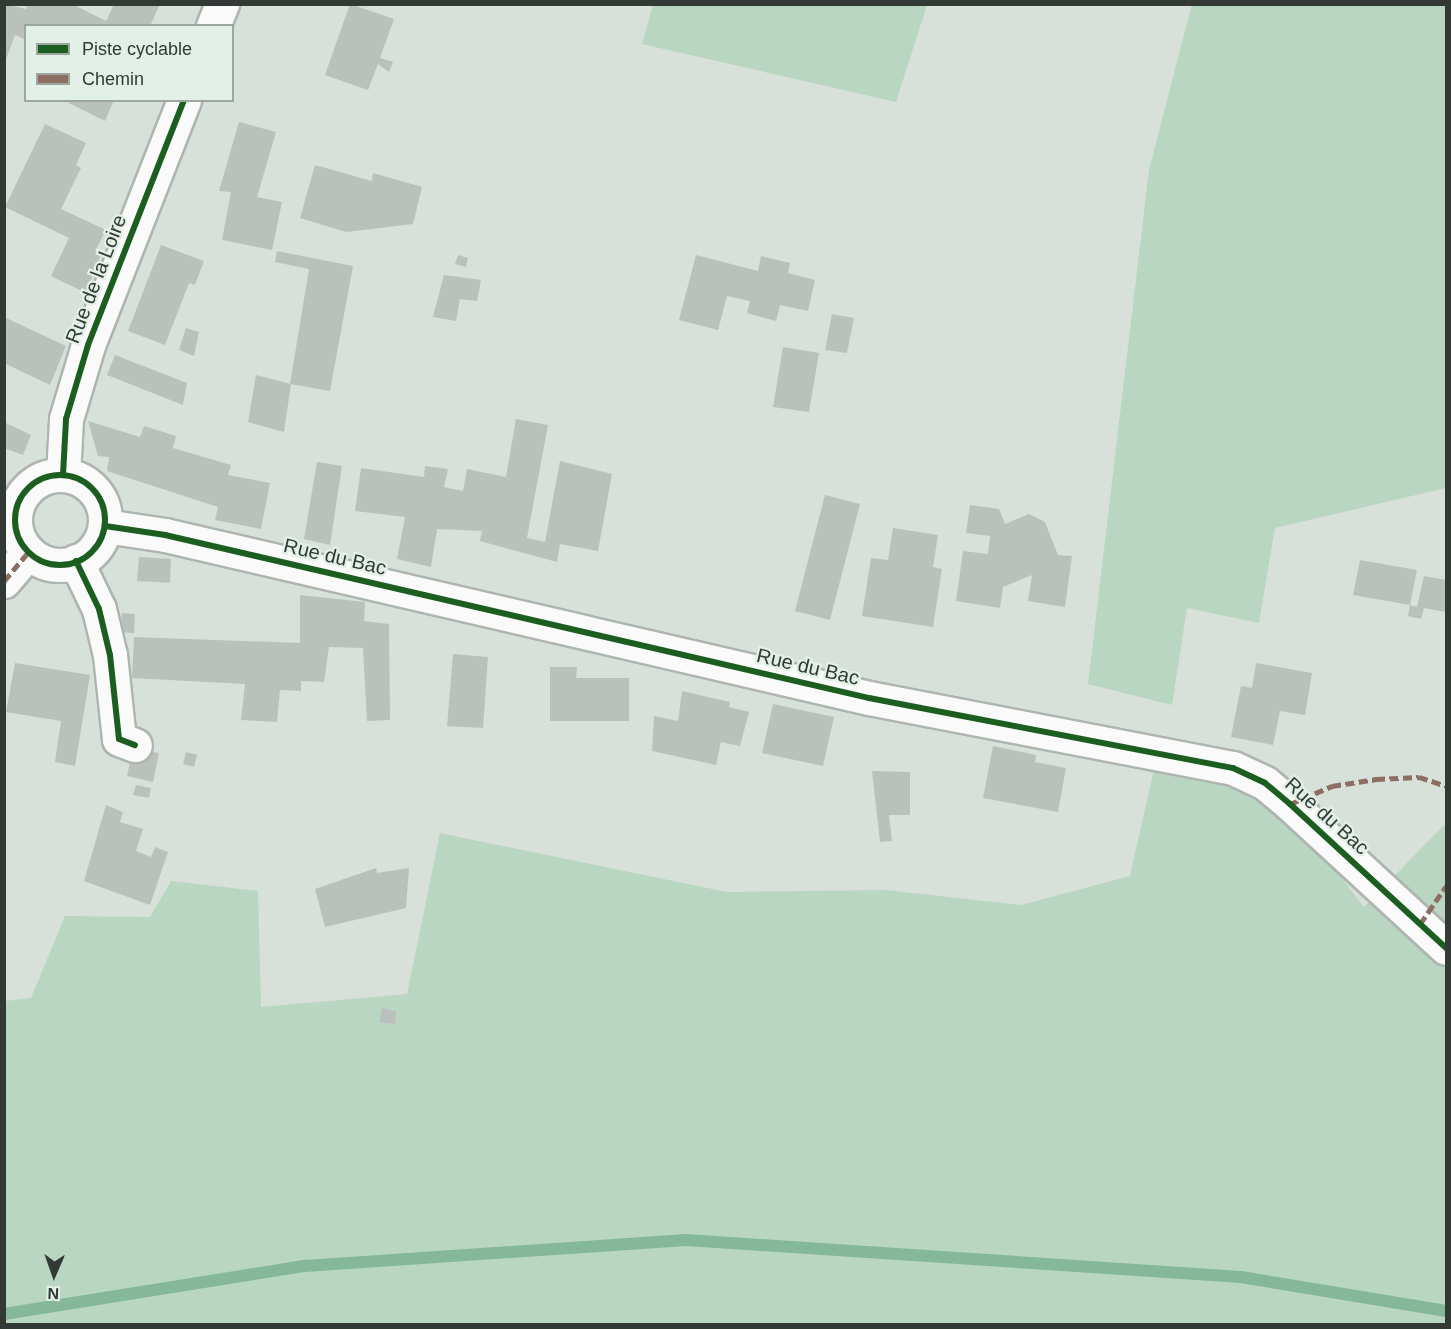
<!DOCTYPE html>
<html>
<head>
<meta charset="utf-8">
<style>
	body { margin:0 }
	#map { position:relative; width:1451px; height:1329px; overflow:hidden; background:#d8e0da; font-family:Arial,sans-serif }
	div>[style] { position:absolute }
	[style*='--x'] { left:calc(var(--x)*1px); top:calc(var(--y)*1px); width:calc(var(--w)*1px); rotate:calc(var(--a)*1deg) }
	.green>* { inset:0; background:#b9d6c2 }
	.stream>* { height:12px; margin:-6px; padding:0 6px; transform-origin:6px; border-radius:6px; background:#85b898 }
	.building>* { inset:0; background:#bac1bc }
	.roads { filter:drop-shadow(2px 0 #aeb5b0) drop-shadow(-2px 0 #aeb5b0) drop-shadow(0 2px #aeb5b0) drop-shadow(0 -2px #aeb5b0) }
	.street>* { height:33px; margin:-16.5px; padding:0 16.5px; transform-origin:16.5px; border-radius:16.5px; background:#f9faf9 }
	.street>.ring { margin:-16.5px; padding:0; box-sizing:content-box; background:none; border:33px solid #f9faf9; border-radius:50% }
	.quiet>* { height:4.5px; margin-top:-2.25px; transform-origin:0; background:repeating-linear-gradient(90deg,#8d6e63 0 9px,transparent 0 13.5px) }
	.cycleway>* { height:6px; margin:-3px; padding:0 3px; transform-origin:3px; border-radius:3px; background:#1b5e20 }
	.cycleway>.ring { margin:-3px; padding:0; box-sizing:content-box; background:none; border:6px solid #1b5e20; border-radius:50% }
	span { translate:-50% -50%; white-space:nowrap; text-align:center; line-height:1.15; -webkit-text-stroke:4.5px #e2f0e7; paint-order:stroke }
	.street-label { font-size:20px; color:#333935 }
	.frame { position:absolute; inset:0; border:6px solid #333935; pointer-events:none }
	.legend { position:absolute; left:24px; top:24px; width:210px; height:78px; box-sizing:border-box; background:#e2f0e7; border:2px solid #9ca7a0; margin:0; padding:8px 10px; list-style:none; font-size:18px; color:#333935 }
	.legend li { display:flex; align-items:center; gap:12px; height:30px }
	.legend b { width:30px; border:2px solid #9ca7a0 }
	.north { position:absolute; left:24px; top:1245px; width:60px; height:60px; -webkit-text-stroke:4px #e2f0e7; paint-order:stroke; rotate:182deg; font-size:16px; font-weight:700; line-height:24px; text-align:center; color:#333935 }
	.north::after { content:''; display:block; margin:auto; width:21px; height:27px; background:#333935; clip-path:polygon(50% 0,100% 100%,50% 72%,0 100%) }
</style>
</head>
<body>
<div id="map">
	<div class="green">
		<i style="clip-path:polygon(1192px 4px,1446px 5px,1446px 488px,1275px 528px,1259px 623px,1187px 608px,1172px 705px,1088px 684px,1149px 170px)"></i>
		<i style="clip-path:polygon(653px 5px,653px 4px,927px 5px,896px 102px,642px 44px)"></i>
		<i style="clip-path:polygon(1156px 760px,1270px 786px,1364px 907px,1446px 823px,1446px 1324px,5px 1324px,5px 1001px,31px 998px,65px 916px,150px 917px,171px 881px,258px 891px,261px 1007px,407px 994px,440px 833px,727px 892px,886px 890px,1021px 905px,1130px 876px)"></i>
	</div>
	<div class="stream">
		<i style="--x:4;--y:1314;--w:305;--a:-9.1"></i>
		<i style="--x:305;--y:1266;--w:382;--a:-3.9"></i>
		<i style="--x:686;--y:1240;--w:556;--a:3.81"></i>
		<i style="--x:1241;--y:1277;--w:208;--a:9.4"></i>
	</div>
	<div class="building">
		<i style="clip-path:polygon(4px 4px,26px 9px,28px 4px,72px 4px,106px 21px,114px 4px,160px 4px,150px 26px,26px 26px,26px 40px,15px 35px,5px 62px)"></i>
		<i style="clip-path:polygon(350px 4px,394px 19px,380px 58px,393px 62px,389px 72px,378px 64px,368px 90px,325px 75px)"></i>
		<i style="clip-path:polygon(63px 100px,114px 100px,105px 121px)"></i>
		<i style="clip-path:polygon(239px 122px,276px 132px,257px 197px,282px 202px,272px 250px,222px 240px,231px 192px,219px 191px)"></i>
		<i style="clip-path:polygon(45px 124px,86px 143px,76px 165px,81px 168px,61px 209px,106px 230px,95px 251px,101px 254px,86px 293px,51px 276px,69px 238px,5px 207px)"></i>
		<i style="clip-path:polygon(315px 165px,372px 181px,373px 173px,422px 187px,413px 224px,346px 232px,300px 218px)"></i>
		<i style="clip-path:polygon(161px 245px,204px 261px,195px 285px,189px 283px,165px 345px,128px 331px)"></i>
		<i style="clip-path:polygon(277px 251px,353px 266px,330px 391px,290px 384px,309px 269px,275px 262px)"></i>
		<i style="clip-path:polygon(458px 255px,468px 258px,466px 267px,455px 264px)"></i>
		<i style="clip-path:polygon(696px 255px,758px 271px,761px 256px,790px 263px,788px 273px,815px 280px,808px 311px,780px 305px,776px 321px,747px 313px,750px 301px,727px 296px,718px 330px,679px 320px)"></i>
		<i style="clip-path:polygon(444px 275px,481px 280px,477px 301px,460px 299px,456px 321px,433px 317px)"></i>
		<i style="clip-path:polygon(832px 314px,854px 318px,847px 353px,825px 350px)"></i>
		<i style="clip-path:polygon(4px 317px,66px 346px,50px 385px,4px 363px)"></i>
		<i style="clip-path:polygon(186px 328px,199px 332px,194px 356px,179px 350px)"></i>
		<i style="clip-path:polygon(783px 347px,819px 353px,809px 412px,773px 407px)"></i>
		<i style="clip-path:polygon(115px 355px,187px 383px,183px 405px,107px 375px)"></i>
		<i style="clip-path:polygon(256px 375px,291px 384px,284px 432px,248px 422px)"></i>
		<i style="clip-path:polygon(516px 419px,548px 425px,527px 538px,545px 542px,560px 461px,612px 474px,598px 551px,560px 544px,557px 562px,480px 541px,482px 531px,437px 529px,431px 567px,397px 559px,405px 517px,355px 511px,361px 468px,424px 477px,425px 466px,448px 469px,444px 487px,463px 491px,467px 469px,506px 477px)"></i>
		<i style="clip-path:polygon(88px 421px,140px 437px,144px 426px,176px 436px,173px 448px,231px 465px,228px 475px,270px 483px,261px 529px,215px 520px,218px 507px,107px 471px,109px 457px,98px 456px)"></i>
		<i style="clip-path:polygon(4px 422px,31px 435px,23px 455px,4px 448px)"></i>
		<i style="clip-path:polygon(317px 462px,342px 466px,330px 545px,304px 539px)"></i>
		<i style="clip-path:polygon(825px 495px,860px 504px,830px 620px,795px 611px)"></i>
		<i style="clip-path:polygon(970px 505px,999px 509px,1005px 524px,1029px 514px,1045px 522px,1058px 555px,1072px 556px,1065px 607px,1028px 601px,1032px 575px,1003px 587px,1000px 608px,956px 601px,963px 551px,988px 554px,990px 536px,966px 533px)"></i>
		<i style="clip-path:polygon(893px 528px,938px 535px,933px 567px,942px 569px,933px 627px,862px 616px,871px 558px,888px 560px)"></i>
		<i style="clip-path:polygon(139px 557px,171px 559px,170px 583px,137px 581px)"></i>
		<i style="clip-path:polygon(1360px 560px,1417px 570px,1410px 605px,1353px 595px)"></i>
		<i style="clip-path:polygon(1424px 576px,1446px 580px,1446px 612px,1424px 608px,1421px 619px,1408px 616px,1410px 605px,1417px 607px)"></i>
		<i style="clip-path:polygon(300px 595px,365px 602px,364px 621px,389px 624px,390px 720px,367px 721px,363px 648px,329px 647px,324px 682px,301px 681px,301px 691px,280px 690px,277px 722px,241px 720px,245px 684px,132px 678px,134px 637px,300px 643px)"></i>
		<i style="clip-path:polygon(122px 613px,135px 614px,134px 633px,120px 632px)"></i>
		<i style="clip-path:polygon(453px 654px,488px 657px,483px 728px,447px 726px)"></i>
		<i style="clip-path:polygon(15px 663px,90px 675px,75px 766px,55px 762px,61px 721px,6px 712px)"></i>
		<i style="clip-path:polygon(1256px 663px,1312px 673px,1305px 715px,1280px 711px,1273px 745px,1231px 737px,1241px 686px,1252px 688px)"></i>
		<i style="clip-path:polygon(550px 667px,577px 667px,576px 678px,629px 678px,629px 721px,550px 721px)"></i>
		<i style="clip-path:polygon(682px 691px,730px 702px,729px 707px,749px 712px,740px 746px,721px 742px,716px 765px,652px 751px,654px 716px,678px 721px)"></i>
		<i style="clip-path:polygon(773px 704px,834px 717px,823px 766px,762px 753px)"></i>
		<i style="clip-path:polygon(993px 746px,1036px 755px,1035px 762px,1066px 768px,1058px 812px,983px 798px)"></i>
		<i style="clip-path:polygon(133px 749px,159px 753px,153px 782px,127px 776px)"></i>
		<i style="clip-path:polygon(186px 752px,197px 755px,194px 767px,183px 764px)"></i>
		<i style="clip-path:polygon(872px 771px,910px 772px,910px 815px,889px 815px,892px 841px,880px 842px)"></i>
		<i style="clip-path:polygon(136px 785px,151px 788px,149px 798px,133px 795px)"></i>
		<i style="clip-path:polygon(106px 805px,123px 812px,120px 822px,143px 829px,136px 851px,151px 857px,155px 847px,168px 852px,150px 905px,84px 881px)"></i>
		<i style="clip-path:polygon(376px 868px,377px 873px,409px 868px,406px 908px,325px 927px,315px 889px)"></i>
		<i style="clip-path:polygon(382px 1008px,396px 1011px,395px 1024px,379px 1022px)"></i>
	</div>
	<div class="roads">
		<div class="street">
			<i style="--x:213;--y:26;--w:24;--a:-68"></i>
			<i style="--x:63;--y:475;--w:56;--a:-86.9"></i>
			<i style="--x:66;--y:419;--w:77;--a:-73.4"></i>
			<i style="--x:88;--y:345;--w:263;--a:-68.6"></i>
			<i class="ring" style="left:15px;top:475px;width:57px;height:57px"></i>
			<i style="--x:105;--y:526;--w:61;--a:8.5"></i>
			<i style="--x:165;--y:535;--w:723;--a:13.04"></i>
			<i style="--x:869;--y:698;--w:371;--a:10.9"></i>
			<i style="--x:1233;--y:768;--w:35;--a:25"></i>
			<i style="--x:1265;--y:783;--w:33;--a:40"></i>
			<i style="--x:1290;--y:804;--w:212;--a:42.7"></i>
			<i style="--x:76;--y:561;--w:53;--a:64.4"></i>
			<i style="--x:99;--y:609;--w:47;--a:76.6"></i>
			<i style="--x:110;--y:655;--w:84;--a:83.9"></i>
			<i style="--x:119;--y:739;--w:17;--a:21"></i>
			<i style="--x:4;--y:581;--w:38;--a:-50"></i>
		</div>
	</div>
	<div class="quiet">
		<i style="--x:4;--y:581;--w:38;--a:-50"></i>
		<i style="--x:1290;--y:804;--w:46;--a:-23.2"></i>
		<i style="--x:1332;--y:786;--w:45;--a:-9"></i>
		<i style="--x:1376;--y:779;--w:43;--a:-2.7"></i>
		<i style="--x:1419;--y:777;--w:28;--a:18"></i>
		<i style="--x:1420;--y:924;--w:46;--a:-55.6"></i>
	</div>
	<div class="cycleway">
		<i style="--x:63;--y:475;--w:56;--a:-86.9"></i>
		<i style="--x:66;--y:419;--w:77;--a:-73.4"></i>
		<i style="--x:88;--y:345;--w:263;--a:-68.6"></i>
		<i class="ring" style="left:15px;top:475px;width:84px;height:84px"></i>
		<i style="--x:105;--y:526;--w:61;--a:8.5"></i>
		<i style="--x:165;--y:535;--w:723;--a:13.04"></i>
		<i style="--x:869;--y:698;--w:371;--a:10.9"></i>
		<i style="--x:1233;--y:768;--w:35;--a:25"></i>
		<i style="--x:1265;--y:783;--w:33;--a:40"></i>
		<i style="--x:1290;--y:804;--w:212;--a:42.7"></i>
		<i style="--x:76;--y:561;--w:53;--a:64.4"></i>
		<i style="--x:99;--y:609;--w:47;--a:76.6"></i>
		<i style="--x:110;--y:655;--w:84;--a:83.9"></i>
		<i style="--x:119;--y:739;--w:17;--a:21"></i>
	</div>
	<div class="street-label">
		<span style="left:96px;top:279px;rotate:-69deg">Rue de la Loire</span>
		<span style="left:335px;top:557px;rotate:13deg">Rue du Bac</span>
		<span style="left:808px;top:667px;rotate:13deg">Rue du Bac</span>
		<span style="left:1327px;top:816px;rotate:42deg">Rue du Bac</span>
	</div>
	<div class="frame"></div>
	<ul class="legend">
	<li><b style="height:8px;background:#1b5e20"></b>Piste cyclable</li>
	<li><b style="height:8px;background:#8d6e63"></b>Chemin</li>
	</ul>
	<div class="north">N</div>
</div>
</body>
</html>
